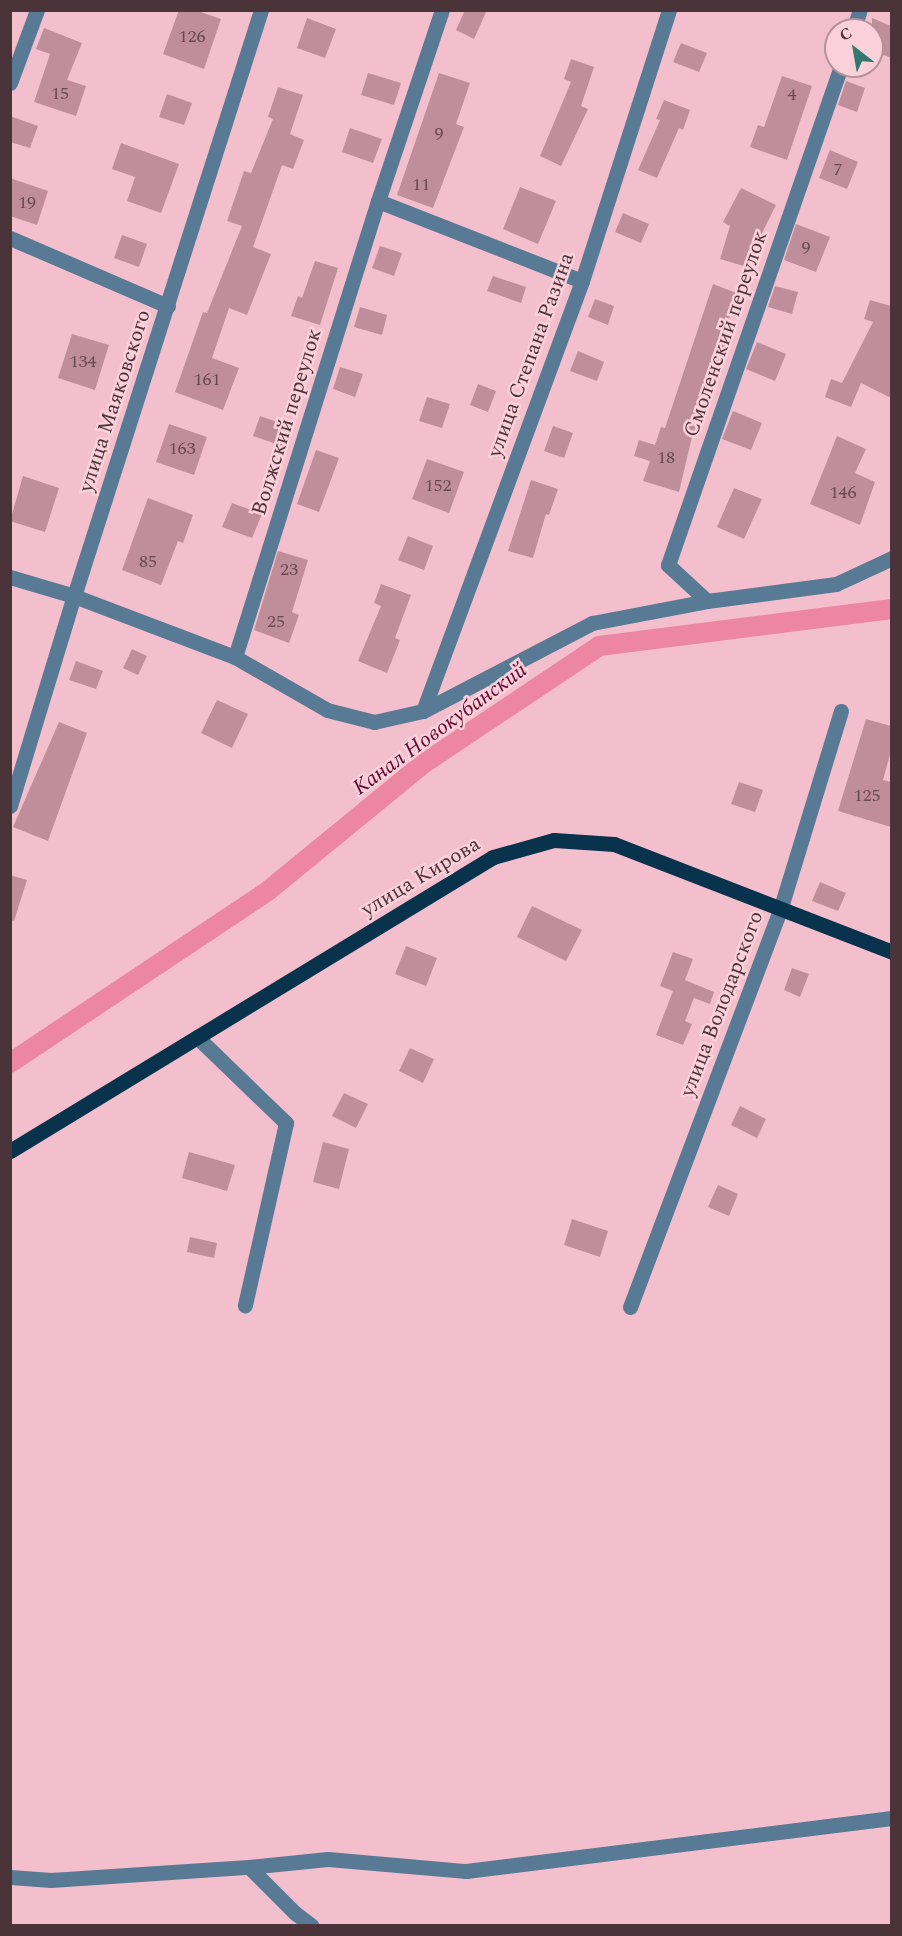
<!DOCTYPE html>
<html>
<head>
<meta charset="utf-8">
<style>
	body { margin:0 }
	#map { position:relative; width:902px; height:1936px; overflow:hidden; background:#f4bfcc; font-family:Spectral,serif }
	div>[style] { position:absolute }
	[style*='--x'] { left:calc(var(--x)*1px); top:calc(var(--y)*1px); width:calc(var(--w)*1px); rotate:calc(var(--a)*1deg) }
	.canal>* { height:20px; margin:-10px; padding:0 10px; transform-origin:10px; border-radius:10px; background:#ec86a3 }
	.building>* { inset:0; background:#c08e9a }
	.minor>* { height:15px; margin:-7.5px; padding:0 7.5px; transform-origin:7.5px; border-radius:7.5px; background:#587a95 }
	.major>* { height:15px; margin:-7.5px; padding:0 7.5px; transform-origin:7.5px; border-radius:7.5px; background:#09324d }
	span { translate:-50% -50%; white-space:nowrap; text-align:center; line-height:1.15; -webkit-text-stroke:5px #fbd0da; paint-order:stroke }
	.number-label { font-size:18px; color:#684a52 }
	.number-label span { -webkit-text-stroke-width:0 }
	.street-label { font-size:21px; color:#4a343a }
	.water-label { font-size:22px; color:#63052e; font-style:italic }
	.frame { position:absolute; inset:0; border:12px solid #4a343a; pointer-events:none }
	.north { position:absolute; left:824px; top:18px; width:60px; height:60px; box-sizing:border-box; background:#fbd0da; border:2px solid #b4929a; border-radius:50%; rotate:329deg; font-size:16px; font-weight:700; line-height:24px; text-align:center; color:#4a343a }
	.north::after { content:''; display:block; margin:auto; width:21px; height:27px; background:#33796f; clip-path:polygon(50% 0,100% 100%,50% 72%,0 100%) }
</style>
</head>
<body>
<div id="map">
	<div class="canal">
		<i style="--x:10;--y:1063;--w:311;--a:-33.7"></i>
		<i style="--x:269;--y:890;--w:199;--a:-39.3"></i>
		<i style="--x:423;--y:764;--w:212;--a:-33.8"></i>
		<i style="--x:599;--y:646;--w:295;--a:-7.2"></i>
	</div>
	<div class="building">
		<i style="clip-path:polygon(179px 10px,195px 10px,221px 19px,204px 69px,163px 54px)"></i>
		<i style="clip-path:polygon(465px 10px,487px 10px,474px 39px,456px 30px)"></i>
		<i style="clip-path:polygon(307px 18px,336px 29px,325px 58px,297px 48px)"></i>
		<i style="clip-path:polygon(872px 18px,891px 26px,891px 58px,872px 50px)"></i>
		<i style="clip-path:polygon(44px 28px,82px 43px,67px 80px,86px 86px,76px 116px,34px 102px,50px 54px,36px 49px)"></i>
		<i style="clip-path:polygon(681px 43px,707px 53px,699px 72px,673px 62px)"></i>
		<i style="clip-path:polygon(571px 59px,594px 67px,581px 106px,588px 109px,561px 166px,540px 156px,571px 82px,564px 79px)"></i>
		<i style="clip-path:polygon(368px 73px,401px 83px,394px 105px,361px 95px)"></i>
		<i style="clip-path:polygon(439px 73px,470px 83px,456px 124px,464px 127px,433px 208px,397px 195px)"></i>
		<i style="clip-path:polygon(782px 76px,812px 86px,787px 160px,750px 147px,758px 125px,764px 127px)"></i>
		<i style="clip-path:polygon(846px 81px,865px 88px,857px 112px,838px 105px)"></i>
		<i style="clip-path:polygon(278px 87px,303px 95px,290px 134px,304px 140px,293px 169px,282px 165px,253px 247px,271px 254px,247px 315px,229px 308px,212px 358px,239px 368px,223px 410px,175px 392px,203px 312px,207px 313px,242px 226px,227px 221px,244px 171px,251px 173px,273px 119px,268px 117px)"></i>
		<i style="clip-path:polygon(167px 94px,192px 103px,184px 125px,159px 117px)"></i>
		<i style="clip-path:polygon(664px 100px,690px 110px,683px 130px,679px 128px,657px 178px,638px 170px,660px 120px,656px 119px)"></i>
		<i style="clip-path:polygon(10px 116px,38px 126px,30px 148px,10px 142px)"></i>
		<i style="clip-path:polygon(350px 128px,382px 139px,373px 163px,342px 152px)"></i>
		<i style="clip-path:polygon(121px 143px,179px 164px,161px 213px,127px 201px,135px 177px,112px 169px)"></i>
		<i style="clip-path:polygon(830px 150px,858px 162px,847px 189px,819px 178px)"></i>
		<i style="clip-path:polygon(10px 178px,48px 191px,37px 225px,10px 216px)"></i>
		<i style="clip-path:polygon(520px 187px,556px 201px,538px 244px,503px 229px)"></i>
		<i style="clip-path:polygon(741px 188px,776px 205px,759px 239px,750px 268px,720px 259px,730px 226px,723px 222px)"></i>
		<i style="clip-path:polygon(623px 213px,649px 224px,641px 243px,615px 232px)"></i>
		<i style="clip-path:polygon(796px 224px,830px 237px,816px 272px,784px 260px)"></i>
		<i style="clip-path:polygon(122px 235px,147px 244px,139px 267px,114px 258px)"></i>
		<i style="clip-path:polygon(380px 246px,402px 253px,394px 276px,372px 268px)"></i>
		<i style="clip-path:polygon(315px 261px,338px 268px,320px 325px,291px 316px,298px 296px,302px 298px)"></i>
		<i style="clip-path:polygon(493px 276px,526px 287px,521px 303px,487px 291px)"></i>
		<i style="clip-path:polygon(713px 284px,739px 294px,722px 336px,727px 338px,692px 437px,679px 492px,643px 481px,650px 461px,634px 456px,639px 440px,655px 445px,661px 427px,665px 428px)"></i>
		<i style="clip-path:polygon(775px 286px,798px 292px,792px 314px,768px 307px)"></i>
		<i style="clip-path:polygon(595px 299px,614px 306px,608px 325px,588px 317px)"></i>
		<i style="clip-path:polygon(870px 300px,891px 306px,891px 398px,861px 383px,851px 407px,825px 397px,831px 379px,842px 383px,873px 322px,864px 319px)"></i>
		<i style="clip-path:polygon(360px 307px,387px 315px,382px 335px,354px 327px)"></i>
		<i style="clip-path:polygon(72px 334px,109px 345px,95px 390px,58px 378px)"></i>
		<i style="clip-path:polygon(757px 342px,786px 354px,775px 381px,746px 369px)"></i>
		<i style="clip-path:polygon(578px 351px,604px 362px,597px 381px,570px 371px)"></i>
		<i style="clip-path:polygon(340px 367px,363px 374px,355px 397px,333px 389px)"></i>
		<i style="clip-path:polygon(478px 384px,496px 391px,488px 412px,470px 405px)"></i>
		<i style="clip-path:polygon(427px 397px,450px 404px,442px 428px,419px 421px)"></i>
		<i style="clip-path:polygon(733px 411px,762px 423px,751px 450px,722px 439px)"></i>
		<i style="clip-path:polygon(260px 416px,289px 426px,282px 446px,253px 436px)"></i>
		<i style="clip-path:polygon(169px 424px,207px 437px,194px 475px,156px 462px)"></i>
		<i style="clip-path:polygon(553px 426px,573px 433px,564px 458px,544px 451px)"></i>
		<i style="clip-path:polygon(837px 436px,866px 449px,855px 473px,875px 482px,860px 525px,810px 504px)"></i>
		<i style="clip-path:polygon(316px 450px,339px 458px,319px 512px,297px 504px)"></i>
		<i style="clip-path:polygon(427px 459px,464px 472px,449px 513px,412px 499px)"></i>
		<i style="clip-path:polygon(23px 476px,59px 488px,45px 532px,10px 521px)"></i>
		<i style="clip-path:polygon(531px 480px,558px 489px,549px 515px,546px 514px,533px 558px,508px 551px)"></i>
		<i style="clip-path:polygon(734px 488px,762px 499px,744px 539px,717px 527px)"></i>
		<i style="clip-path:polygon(148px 498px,193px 515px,183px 543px,178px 541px,161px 585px,122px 570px)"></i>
		<i style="clip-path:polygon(232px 503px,262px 514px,252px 538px,222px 527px)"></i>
		<i style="clip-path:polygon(408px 536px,433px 546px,424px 570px,398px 560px)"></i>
		<i style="clip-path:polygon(278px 551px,308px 560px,292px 612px,299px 615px,289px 643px,254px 630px)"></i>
		<i style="clip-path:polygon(381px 584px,411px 595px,395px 638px,400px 640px,387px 673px,358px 661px,381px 606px,374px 603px)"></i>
		<i style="clip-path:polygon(132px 649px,147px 656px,138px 675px,123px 668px)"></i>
		<i style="clip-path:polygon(76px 661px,103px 671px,96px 689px,69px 680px)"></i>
		<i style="clip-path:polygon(217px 700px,248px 714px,232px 748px,201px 733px)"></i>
		<i style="clip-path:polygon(866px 719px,891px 726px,891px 751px,883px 780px,891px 782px,891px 827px,838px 811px)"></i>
		<i style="clip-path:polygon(59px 722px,87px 733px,48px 841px,13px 827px)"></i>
		<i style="clip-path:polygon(739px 782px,763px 790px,755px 812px,731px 804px)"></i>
		<i style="clip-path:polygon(10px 875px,27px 880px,14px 921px,10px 920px)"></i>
		<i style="clip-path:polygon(820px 882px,846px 893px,838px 911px,812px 901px)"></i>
		<i style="clip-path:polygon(532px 906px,582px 930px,566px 961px,517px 937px)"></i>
		<i style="clip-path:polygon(406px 946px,437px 958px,426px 986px,395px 974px)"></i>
		<i style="clip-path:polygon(673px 952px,693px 959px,685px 980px,714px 992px,710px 1004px,694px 998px,685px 1021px,692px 1024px,683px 1045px,656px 1035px,673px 991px,660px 986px)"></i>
		<i style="clip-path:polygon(792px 968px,809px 974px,800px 997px,784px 990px)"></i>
		<i style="clip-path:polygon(410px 1048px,434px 1059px,423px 1083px,399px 1071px)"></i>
		<i style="clip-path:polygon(344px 1093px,368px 1104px,356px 1128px,332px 1116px)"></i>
		<i style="clip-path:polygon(740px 1106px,766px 1119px,757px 1138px,731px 1125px)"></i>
		<i style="clip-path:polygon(323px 1142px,349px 1149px,339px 1189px,313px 1182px)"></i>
		<i style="clip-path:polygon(189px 1152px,235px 1165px,227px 1191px,182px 1178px)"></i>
		<i style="clip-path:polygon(718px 1185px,738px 1194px,729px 1216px,708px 1207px)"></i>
		<i style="clip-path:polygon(572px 1219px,608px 1231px,600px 1257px,564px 1245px)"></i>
		<i style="clip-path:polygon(190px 1237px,217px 1243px,214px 1258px,187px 1252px)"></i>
	</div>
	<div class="minor">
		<i style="--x:853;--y:30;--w:21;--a:-71"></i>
		<i style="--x:10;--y:83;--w:78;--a:-69.7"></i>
		<i style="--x:378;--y:201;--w:219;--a:21.4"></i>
		<i style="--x:10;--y:238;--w:172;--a:23.3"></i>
		<i style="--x:10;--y:577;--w:67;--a:16.5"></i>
		<i style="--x:74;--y:596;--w:172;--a:20.8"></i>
		<i style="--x:235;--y:657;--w:106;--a:29.9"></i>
		<i style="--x:327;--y:710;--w:49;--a:14.3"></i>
		<i style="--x:374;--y:722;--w:50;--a:-12.7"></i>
		<i style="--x:423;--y:711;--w:191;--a:-27.5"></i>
		<i style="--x:592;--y:623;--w:117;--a:-10.8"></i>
		<i style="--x:707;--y:601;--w:130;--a:-7.5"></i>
		<i style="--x:836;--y:584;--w:62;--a:-24.9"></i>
		<i style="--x:707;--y:601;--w:53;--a:-137.3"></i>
		<i style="--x:668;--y:565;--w:528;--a:-70.88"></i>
		<i style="--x:235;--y:657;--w:478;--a:-72.6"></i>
		<i style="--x:378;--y:201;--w:201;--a:-71.5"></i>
		<i style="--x:423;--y:711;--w:458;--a:-69.7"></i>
		<i style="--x:582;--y:281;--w:285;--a:-72.2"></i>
		<i style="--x:10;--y:806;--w:220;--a:-73.1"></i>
		<i style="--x:74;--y:596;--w:615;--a:-72.3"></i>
		<i style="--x:197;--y:1037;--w:124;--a:44"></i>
		<i style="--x:286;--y:1123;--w:187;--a:102.7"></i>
		<i style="--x:630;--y:1307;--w:428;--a:-69.3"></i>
		<i style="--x:781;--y:907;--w:205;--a:-73"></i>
		<i style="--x:249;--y:1867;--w:65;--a:45"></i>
		<i style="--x:295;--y:1913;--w:21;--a:37"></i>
		<i style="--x:10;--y:1877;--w:41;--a:4.2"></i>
		<i style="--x:51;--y:1880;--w:198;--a:-3.8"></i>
		<i style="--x:249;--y:1867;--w:79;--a:-5.8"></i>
		<i style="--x:328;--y:1859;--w:139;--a:5"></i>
		<i style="--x:466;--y:1871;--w:429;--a:-7.1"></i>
	</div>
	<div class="major">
		<i style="--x:10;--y:1151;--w:565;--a:-31.33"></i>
		<i style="--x:493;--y:857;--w:63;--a:-15.6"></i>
		<i style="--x:554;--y:840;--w:60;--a:3.8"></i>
		<i style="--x:614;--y:844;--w:298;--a:21.2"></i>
	</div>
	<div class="number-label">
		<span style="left:192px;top:37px">126</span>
		<span style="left:60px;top:94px">15</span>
		<span style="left:792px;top:95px">4</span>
		<span style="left:439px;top:134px">9</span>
		<span style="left:838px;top:170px">7</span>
		<span style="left:421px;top:185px">11</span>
		<span style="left:27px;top:203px">19</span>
		<span style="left:806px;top:248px">9</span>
		<span style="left:83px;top:362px">134</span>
		<span style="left:207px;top:380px">161</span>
		<span style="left:182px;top:449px">163</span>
		<span style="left:666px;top:458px">18</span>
		<span style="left:438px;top:486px">152</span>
		<span style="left:843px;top:493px">146</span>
		<span style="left:148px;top:562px">85</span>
		<span style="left:289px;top:570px">23</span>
		<span style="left:276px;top:622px">25</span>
		<span style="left:867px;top:796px">125</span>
	</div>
	<div class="street-label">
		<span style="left:726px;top:334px;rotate:-71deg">Смоленский переулок</span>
		<span style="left:531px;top:355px;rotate:-70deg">улица Степана Разина</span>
		<span style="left:115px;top:401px;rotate:-72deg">улица Маяковского</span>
		<span style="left:287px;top:422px;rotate:-73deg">Волжский переулок</span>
		<span style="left:421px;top:877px;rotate:-31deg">улица Кирова</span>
		<span style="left:722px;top:1004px;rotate:-69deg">улица Володарского</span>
	</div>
	<div class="water-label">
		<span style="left:440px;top:729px;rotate:-36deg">Канал Новокубанский</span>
	</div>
	<div class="frame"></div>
	<div class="north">С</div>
</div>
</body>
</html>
